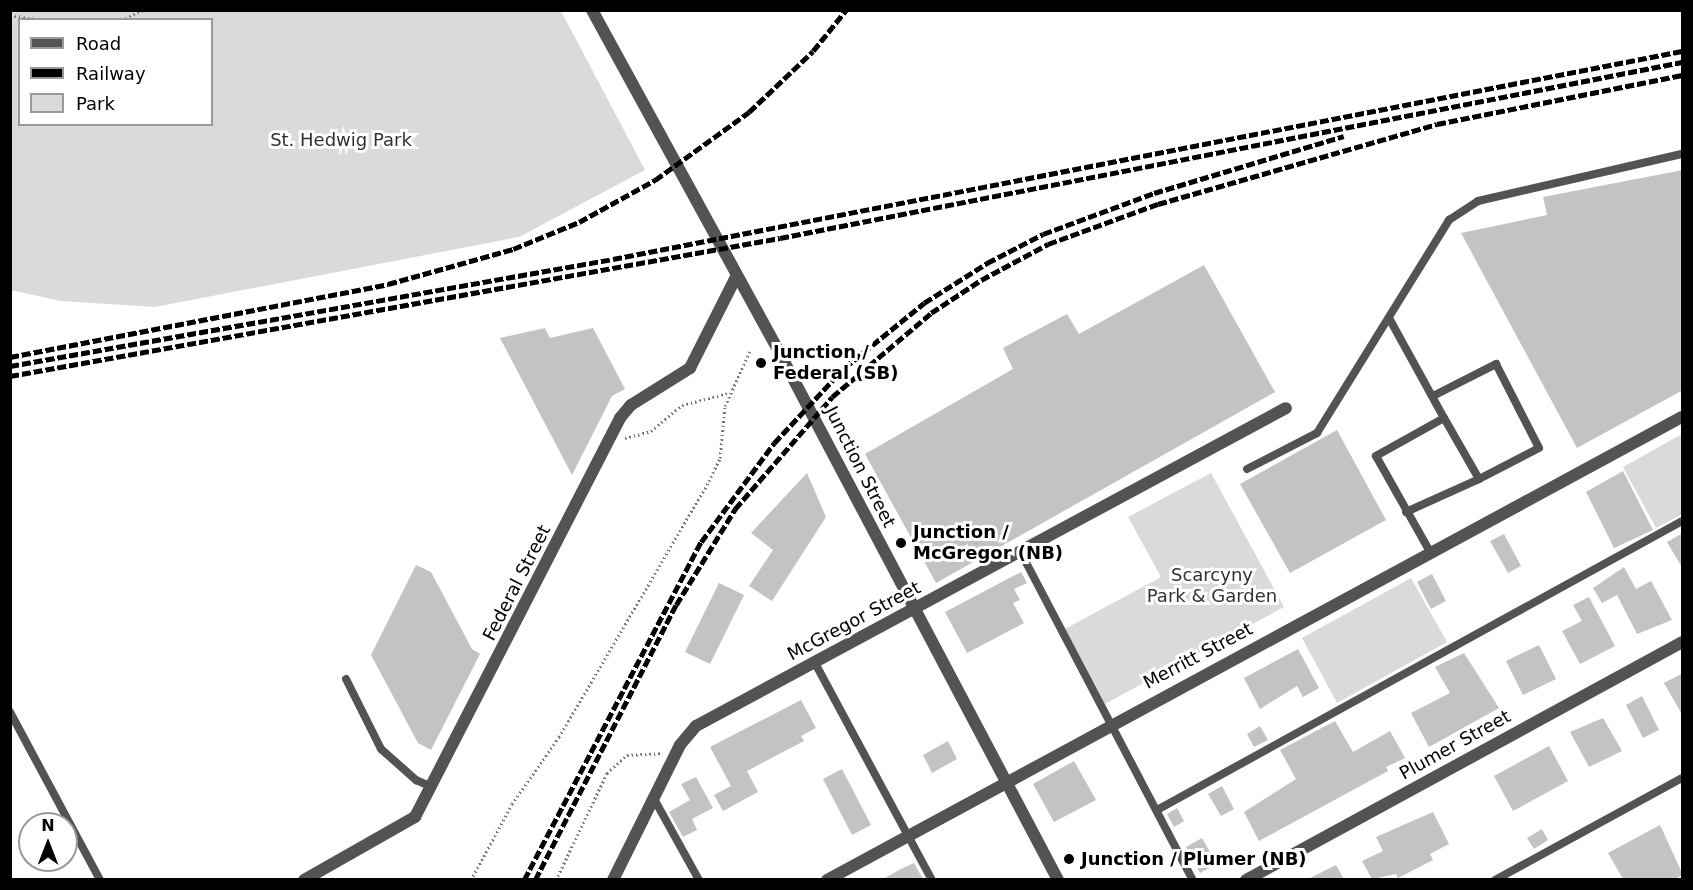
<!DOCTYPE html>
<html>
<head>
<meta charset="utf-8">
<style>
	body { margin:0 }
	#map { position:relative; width:1693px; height:890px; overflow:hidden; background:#fff; font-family:"DejaVu Sans",sans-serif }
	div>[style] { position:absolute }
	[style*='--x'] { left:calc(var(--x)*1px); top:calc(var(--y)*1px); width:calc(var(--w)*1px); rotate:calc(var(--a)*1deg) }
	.green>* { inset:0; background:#dadada }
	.building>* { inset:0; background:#c3c3c3 }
	.path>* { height:3px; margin-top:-1.5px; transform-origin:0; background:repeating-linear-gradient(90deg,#757575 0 1.5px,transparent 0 4.5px) }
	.service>* { height:8px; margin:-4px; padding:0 4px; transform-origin:4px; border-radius:4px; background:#535353 }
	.minor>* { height:12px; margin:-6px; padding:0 6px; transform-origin:6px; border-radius:6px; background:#535353 }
	.tertiary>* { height:12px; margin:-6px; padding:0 6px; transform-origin:6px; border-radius:6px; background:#535353 }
	.rail>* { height:4.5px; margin-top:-2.25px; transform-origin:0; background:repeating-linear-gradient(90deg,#000 0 9px,transparent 0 12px) }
	.dots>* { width:16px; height:16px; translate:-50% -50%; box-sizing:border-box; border:3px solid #fff; border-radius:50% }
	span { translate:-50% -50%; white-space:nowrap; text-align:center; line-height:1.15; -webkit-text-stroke:6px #fff; paint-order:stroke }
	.park-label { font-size:18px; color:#313131 }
	.poi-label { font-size:18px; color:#000; font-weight:700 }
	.left { translate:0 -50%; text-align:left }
	.street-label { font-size:18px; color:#000 }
	.frame { position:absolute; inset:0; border:12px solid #000; pointer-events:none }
	.legend { position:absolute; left:18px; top:18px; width:195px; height:108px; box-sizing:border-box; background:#fff; border:2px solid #999; margin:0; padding:8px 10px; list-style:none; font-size:18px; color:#000 }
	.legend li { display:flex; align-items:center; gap:12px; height:30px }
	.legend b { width:30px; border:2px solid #999 }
	.north { position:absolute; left:18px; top:812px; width:60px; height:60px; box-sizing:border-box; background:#fff; border:2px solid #999; border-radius:50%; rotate:0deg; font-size:16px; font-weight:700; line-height:24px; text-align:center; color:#000 }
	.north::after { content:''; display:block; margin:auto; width:21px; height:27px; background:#000; clip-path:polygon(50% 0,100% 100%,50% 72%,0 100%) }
</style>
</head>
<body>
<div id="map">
	<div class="green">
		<i style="clip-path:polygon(evenodd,11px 10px,561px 11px,645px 170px,519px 237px,155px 307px,60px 301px,11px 290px,11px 10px,20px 20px,212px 20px,212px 124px,20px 124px,20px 20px)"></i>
		<i style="clip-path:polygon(1682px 434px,1682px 514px,1656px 528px,1623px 467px)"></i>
		<i style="clip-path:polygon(1211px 473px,1284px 607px,1105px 704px,1065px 629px,1161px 577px,1128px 517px)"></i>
		<i style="clip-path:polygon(1411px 578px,1447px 642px,1337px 703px,1302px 638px)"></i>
	</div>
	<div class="building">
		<i style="clip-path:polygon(1683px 170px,1683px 390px,1577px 448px,1461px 233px,1547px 215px,1543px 197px)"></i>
		<i style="clip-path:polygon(1204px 265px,1275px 392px,936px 583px,865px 454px,1013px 369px,1003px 348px,1067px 314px,1079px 334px)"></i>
		<i style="clip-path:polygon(545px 328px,550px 338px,593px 328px,625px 389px,612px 396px,572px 475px,500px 338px)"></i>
		<i style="clip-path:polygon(1337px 430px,1386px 520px,1290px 573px,1240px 484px)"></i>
		<i style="clip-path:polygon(1623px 471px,1653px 530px,1614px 548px,1586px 492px)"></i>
		<i style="clip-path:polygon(807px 473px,826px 517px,772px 601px,749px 586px,773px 550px,751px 533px)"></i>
		<i style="clip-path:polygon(1683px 533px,1683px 569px,1667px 542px)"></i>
		<i style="clip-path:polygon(1504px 534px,1521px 566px,1508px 573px,1490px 541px)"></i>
		<i style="clip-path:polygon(416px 565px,431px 572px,472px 649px,480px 654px,431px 750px,418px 743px,371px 655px)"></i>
		<i style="clip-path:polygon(1624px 567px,1636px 589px,1651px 581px,1672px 620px,1637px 634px,1617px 595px,1602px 603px,1593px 588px)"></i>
		<i style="clip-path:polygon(1021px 572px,1027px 583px,1014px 589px,1020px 600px,1013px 603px,1024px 623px,967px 653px,945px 612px)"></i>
		<i style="clip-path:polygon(1432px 574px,1446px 601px,1431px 609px,1417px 582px)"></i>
		<i style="clip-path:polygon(719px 583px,744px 595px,710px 664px,685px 652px)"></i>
		<i style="clip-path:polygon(1589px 597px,1615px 646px,1580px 664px,1562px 631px,1582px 621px,1573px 605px)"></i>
		<i style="clip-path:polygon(1539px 645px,1556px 679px,1523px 695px,1506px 661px)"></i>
		<i style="clip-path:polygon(1298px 649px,1319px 688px,1303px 697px,1297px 686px,1260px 709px,1244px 678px)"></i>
		<i style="clip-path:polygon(1464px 653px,1499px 708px,1429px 747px,1411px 713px,1450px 693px,1435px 667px)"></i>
		<i style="clip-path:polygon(1683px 673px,1683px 716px,1664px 683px)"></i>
		<i style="clip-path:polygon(1642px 696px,1659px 730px,1643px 738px,1626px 705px)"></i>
		<i style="clip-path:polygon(801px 700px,816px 728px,801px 736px,804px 741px,747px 771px,758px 792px,723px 811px,714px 795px,731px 786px,710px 747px)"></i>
		<i style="clip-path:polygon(1603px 718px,1622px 751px,1589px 767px,1570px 732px)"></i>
		<i style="clip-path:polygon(1335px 721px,1353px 752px,1390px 731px,1405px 758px,1386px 767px,1388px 771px,1259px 841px,1244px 812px,1296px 779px,1280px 750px)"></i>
		<i style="clip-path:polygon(1260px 726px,1268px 740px,1254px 747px,1247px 734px)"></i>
		<i style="clip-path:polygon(948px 741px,957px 759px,932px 773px,923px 755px)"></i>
		<i style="clip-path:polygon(1549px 746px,1568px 781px,1513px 811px,1494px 776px)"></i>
		<i style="clip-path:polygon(1074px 761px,1096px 800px,1054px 822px,1033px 784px)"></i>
		<i style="clip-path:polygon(842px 769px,871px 825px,852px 835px,823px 779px)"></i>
		<i style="clip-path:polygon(696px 777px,713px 808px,692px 819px,697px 830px,683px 837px,669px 812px,690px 800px,681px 784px)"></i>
		<i style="clip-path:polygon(1222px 786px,1234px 809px,1221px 816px,1208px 794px)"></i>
		<i style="clip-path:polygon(1177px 808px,1184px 821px,1174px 827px,1167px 814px)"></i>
		<i style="clip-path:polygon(1433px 812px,1449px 844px,1430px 854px,1433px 860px,1398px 878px,1396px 874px,1372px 879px,1362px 861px,1383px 851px,1376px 837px)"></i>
		<i style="clip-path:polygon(1660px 825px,1683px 875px,1674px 879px,1623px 879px,1608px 853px)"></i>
		<i style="clip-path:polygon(1542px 829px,1548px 840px,1534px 849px,1527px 838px)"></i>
		<i style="clip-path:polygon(1202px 838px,1217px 864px,1200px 873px,1186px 847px)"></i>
		<i style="clip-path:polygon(914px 863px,923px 879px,883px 879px,899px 870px)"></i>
		<i style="clip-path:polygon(1336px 865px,1344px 879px,1308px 879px)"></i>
	</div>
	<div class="path">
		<i style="--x:10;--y:15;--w:30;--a:9"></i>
		<i style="--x:121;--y:20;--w:24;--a:-24"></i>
		<i style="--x:625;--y:438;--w:27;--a:-15"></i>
		<i style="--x:651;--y:431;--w:40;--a:-40"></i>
		<i style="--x:682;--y:405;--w:49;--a:-14.3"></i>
		<i style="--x:471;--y:880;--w:86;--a:-61.7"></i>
		<i style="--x:512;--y:804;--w:82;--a:-55"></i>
		<i style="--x:559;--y:737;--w:297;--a:-59.6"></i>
		<i style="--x:709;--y:481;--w:25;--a:-64"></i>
		<i style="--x:720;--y:458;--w:52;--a:-84.5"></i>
		<i style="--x:725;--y:406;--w:60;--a:-65.6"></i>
		<i style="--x:556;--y:880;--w:119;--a:-64.5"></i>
		<i style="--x:607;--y:773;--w:27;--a:-42"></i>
		<i style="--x:627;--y:755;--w:34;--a:-3"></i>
	</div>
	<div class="service">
		<i style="--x:1389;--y:318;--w:114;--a:61.2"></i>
		<i style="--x:1444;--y:418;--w:78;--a:150.8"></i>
		<i style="--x:1376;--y:456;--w:110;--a:60.6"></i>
		<i style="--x:1433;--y:396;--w:71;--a:-26.9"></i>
		<i style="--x:1496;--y:364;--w:94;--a:62.9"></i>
		<i style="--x:1539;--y:448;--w:68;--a:152.7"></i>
		<i style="--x:1479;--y:479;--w:70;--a:-119.8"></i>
		<i style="--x:1247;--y:469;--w:79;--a:-27.2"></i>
		<i style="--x:1317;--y:433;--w:251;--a:-58.2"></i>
		<i style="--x:1449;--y:220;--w:35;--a:-33"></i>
		<i style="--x:1478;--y:201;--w:209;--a:-13"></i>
		<i style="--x:1406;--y:512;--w:80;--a:-24.3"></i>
		<i style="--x:1020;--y:551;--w:372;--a:62.3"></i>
		<i style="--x:815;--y:663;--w:247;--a:61.7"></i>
		<i style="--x:346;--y:679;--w:78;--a:63.4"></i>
		<i style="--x:381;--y:749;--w:47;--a:41.5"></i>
		<i style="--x:416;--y:780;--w:17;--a:24"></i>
		<i style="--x:10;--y:712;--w:191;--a:61.8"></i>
		<i style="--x:653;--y:797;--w:95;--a:61"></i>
		<i style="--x:1157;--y:810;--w:599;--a:-28.83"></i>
		<i style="--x:1495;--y:880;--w:213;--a:-28.6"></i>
	</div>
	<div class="minor">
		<i style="--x:304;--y:880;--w:128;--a:-29.6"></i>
		<i style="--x:415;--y:817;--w:449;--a:-62.8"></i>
		<i style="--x:620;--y:418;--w:17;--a:-50"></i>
		<i style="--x:631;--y:405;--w:70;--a:-32.1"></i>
		<i style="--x:690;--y:368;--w:102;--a:-63.2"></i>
		<i style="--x:613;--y:880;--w:151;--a:-63.6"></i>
		<i style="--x:680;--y:745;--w:25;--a:-50"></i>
		<i style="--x:696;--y:726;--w:670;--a:-28.32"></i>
		<i style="--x:827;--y:880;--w:972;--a:-28.44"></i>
		<i style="--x:1246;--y:880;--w:497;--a:-28.6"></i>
	</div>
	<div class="tertiary">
		<i style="--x:592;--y:10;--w:388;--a:61.3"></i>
		<i style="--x:778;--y:350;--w:599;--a:62.15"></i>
	</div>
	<div class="rail">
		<i style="--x:10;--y:357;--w:385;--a:-10.9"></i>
		<i style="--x:388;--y:284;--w:130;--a:-15.6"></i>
		<i style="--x:513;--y:249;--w:71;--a:-22.2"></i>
		<i style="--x:579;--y:222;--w:87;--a:-28.9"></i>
		<i style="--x:655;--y:180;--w:116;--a:-35.9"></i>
		<i style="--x:749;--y:112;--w:88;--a:-43.6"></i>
		<i style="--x:813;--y:51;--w:53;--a:-51.2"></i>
		<i style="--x:10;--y:366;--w:612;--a:-10.06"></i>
		<i style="--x:613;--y:259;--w:1089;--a:-11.01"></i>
		<i style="--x:10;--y:376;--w:782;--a:-10.16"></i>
		<i style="--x:780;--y:238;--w:919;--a:-11.04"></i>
		<i style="--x:524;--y:880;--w:382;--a:-62.4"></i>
		<i style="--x:701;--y:542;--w:123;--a:-53.6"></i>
		<i style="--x:774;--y:443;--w:103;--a:-47"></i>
		<i style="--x:844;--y:368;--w:103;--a:-39.1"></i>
		<i style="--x:924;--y:303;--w:75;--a:-32.4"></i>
		<i style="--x:987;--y:263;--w:63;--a:-27.4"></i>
		<i style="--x:1043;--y:234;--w:118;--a:-20.3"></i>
		<i style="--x:1154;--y:193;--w:198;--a:-16.7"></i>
		<i style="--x:535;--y:880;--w:309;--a:-62.9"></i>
		<i style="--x:676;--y:605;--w:113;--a:-58.4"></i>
		<i style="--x:735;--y:509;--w:148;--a:-49.1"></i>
		<i style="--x:832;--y:397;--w:130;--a:-40.3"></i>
		<i style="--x:931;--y:313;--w:60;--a:-33.4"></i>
		<i style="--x:981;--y:280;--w:76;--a:-28.2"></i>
		<i style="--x:1048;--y:244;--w:117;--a:-20"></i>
		<i style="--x:1158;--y:204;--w:290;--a:-16"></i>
		<i style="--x:1437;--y:124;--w:250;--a:-11.3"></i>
	</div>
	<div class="dots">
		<i style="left:761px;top:363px;background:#000"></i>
		<i style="left:901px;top:543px;background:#000"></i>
		<i style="left:1069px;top:859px;background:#000"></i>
	</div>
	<div class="park-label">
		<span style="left:341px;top:140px">St. Hedwig Park</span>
		<span style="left:1212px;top:586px">Scarcyny<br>Park &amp; Garden</span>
	</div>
	<div class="poi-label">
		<span class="left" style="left:773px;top:363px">Junction /<br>Federal (SB)</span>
		<span class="left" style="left:913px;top:543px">Junction /<br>McGregor (NB)</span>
		<span class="left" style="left:1081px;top:859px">Junction / Plumer (NB)</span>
	</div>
	<div class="street-label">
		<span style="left:860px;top:467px;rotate:63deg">Junction Street</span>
		<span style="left:517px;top:583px;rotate:-63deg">Federal Street</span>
		<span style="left:854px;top:621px;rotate:-28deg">McGregor Street</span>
		<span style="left:1198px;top:656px;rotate:-28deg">Merritt Street</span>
		<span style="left:1455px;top:745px;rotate:-29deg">Plumer Street</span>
	</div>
	<div class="frame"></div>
	<ul class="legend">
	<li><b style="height:8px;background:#535353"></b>Road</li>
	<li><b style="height:8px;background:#000"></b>Railway</li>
	<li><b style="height:16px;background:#dadada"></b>Park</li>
	</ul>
	<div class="north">N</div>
</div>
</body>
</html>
